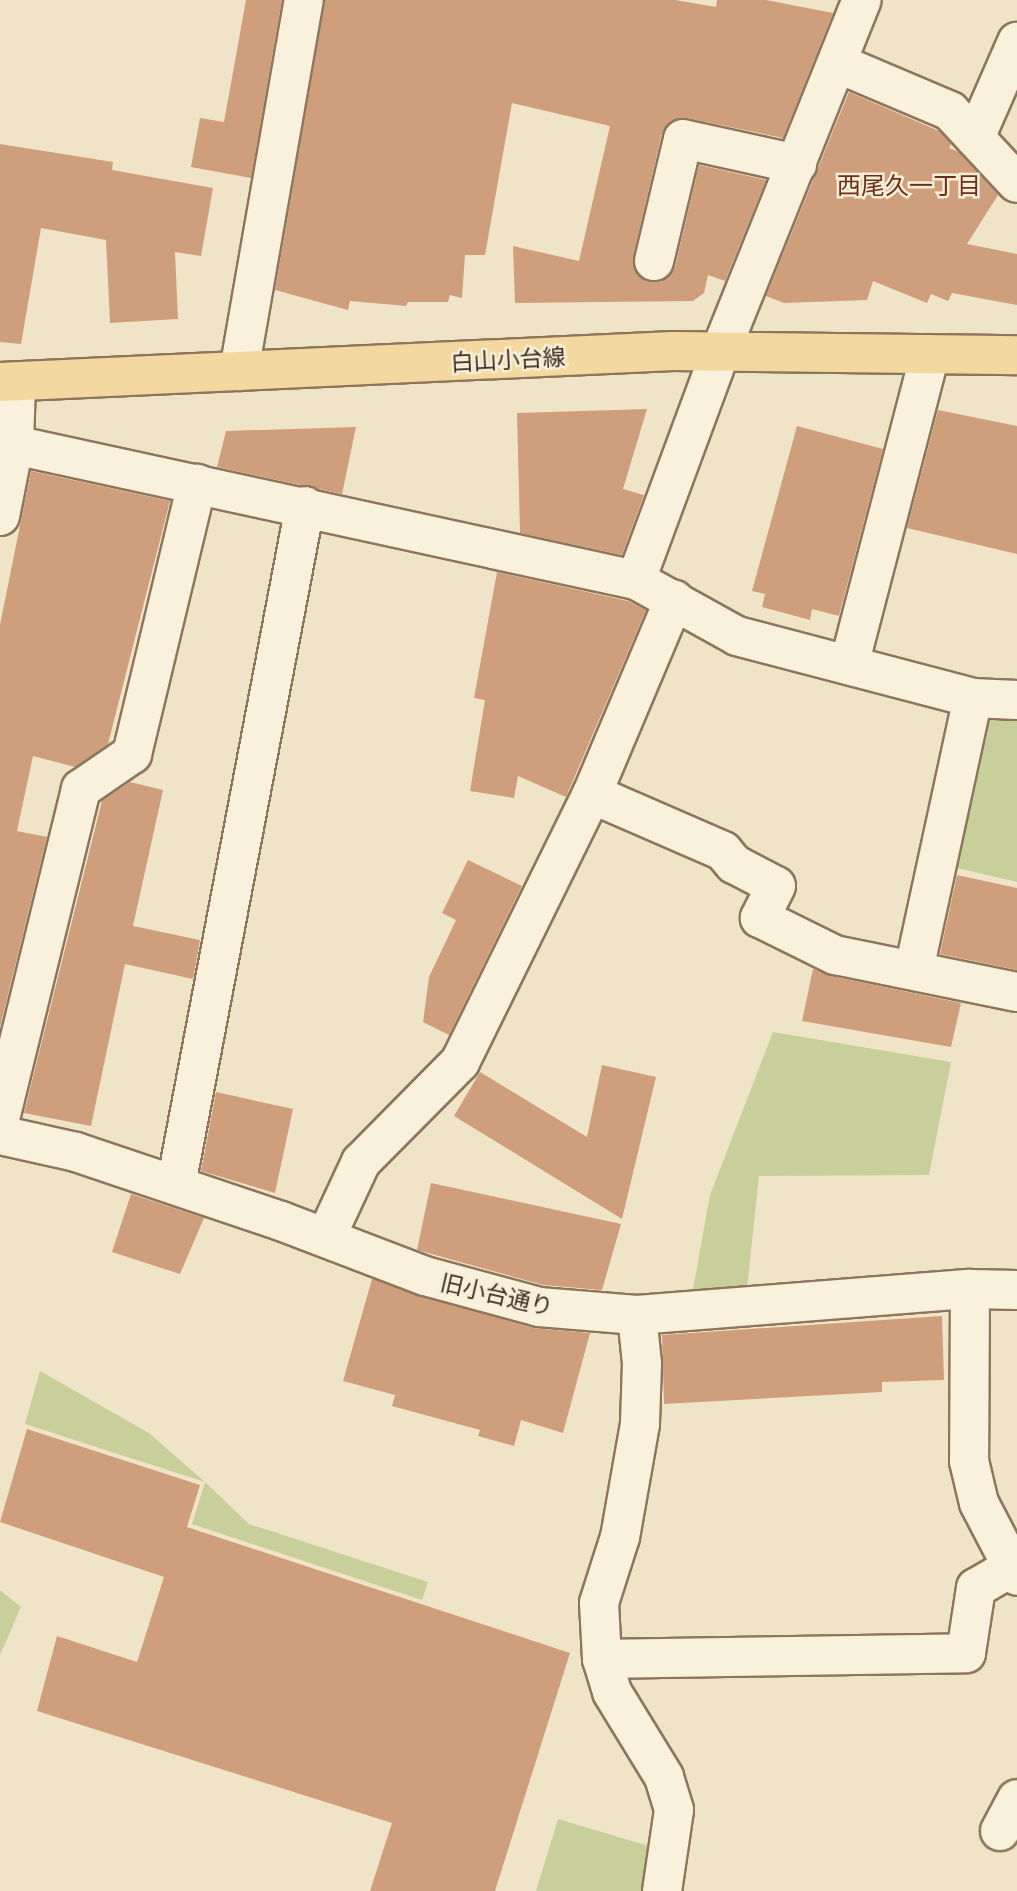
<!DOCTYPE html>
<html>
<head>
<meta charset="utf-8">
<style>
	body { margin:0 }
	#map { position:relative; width:1017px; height:1891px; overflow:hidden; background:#f0e4c8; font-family:Georgia,"Noto Sans JP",serif }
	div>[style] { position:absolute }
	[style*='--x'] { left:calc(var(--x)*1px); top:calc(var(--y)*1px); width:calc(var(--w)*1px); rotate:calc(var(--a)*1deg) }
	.green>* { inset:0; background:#c9cf9b }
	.building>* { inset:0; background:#cf9f7d }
	.roads { filter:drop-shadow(2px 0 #8d765c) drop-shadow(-2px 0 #8d765c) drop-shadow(0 2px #8d765c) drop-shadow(0 -2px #8d765c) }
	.minor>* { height:38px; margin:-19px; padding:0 19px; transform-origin:19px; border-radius:19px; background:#faf1dc }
	.major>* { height:38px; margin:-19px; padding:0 19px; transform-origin:19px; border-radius:19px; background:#f3d9a0 }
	span { translate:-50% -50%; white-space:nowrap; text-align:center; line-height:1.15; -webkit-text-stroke:5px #f7eed8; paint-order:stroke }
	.street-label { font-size:23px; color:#3d2e20 }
	.neighbourhood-label { font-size:24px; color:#6b2e1e }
</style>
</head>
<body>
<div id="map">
	<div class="green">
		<i style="clip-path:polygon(1012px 709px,1017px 710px,1017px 882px,949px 866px,981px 724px)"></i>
		<i style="clip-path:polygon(773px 1032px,951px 1062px,929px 1175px,759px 1176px,746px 1298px,691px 1300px,710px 1195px)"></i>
		<i style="clip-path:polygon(40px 1371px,149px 1433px,205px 1482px,249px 1524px,428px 1582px,422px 1600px,192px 1524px,205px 1482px,25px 1424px)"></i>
		<i style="clip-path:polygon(0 1590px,21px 1607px,0 1655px)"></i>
		<i style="clip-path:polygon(558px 1819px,652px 1847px,643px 1891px,536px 1891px)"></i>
	</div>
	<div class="building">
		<i style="clip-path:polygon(246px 0,282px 0,251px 178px,191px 167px,200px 118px,224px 122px)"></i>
		<i style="clip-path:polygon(325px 0,675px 0,716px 7px,717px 0,766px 0,833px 13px,783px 138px,687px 118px,668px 124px,662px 133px,633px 257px,639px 276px,648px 282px,661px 282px,675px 267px,699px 165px,766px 180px,725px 281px,708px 275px,704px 293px,693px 301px,515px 303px,513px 246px,579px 261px,610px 126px,512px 103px,485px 255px,465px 255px,462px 298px,450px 295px,448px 302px,408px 302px,406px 306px,350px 301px,348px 310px,275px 290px)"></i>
		<i style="clip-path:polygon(849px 92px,939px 131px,951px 144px,949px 148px,959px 152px,998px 195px,967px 244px,1017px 254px,1017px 305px,952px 293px,948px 301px,931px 294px,927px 303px,873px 281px,867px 300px,784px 303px,766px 296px)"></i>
		<i style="clip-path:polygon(0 144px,113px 162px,112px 170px,213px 188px,201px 256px,175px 252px,178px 319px,110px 323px,106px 240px,41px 228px,21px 344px,0 342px)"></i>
		<i style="clip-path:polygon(647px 409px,623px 489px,644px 495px,622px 555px,520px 533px,517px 413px)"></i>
		<i style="clip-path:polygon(938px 410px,1017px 426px,1017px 554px,907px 528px)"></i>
		<i style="clip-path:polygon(797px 426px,883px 449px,839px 616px,812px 609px,810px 620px,762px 607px,765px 594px,752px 591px)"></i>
		<i style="clip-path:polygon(356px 427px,342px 494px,217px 467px,226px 431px)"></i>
		<i style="clip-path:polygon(31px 471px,170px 501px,108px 744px,75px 767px,33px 756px,17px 831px,47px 837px,0 1027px,0 625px)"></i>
		<i style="clip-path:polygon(497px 572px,628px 601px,646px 610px,566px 797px,518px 776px,514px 798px,470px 791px,485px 700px,474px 698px)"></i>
		<i style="clip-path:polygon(130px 782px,163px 790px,133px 926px,200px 940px,193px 979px,125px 964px,91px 1126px,24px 1113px,102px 801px)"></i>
		<i style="clip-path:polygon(468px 860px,522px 886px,449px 1035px,423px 1022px,429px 977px,456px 920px,442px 913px)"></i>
		<i style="clip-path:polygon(957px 875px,1017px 888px,1017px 970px,940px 954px)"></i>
		<i style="clip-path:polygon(813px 969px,831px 976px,961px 1003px,951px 1047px,802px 1021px)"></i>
		<i style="clip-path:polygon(602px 1065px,656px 1077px,622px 1219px,454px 1116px,480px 1072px,587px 1137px)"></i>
		<i style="clip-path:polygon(216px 1092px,293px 1109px,275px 1193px,201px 1171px)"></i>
		<i style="clip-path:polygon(431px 1183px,621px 1224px,602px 1290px,543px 1285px,417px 1250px)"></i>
		<i style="clip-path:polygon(131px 1194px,204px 1218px,180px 1274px,112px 1252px)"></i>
		<i style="clip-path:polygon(372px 1279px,533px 1328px,590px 1333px,563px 1433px,521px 1420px,514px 1446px,478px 1436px,480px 1430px,392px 1406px,395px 1395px,343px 1381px)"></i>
		<i style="clip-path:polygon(942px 1316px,944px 1380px,882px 1382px,882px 1392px,664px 1404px,662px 1335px)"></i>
		<i style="clip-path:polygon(27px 1429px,200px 1485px,187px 1527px,570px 1653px,495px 1891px,370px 1891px,392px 1823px,37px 1711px,57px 1636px,137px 1662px,164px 1577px,0 1522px)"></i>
	</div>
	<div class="roads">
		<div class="minor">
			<i style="--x:837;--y:63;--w:123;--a:23"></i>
			<i style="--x:950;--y:111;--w:98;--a:47.1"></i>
			<i style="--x:975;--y:138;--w:105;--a:-66.4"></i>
			<i style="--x:654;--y:261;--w:125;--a:-76.6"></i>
			<i style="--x:683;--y:139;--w:117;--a:12.4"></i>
			<i style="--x:239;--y:371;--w:377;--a:-80.1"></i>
			<i style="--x:16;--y:382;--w:63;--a:91.8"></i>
			<i style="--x:14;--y:445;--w:636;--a:12.25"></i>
			<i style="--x:636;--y:580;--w:115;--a:29"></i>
			<i style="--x:737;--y:636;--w:244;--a:14.7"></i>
			<i style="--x:973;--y:698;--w:44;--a:2.6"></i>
			<i style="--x:0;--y:516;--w:72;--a:-78.8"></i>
			<i style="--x:636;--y:580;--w:245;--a:-69.7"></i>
			<i style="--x:721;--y:350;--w:377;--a:-68.1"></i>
			<i style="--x:849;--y:665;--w:321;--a:-75.4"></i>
			<i style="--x:592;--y:794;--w:143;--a:23.5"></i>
			<i style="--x:723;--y:851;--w:17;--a:50"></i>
			<i style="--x:734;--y:864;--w:47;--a:27.6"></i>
			<i style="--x:776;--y:886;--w:36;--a:117"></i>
			<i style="--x:760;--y:918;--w:84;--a:26.3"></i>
			<i style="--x:835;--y:955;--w:186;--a:11.5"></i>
			<i style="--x:914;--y:970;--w:278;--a:-77.8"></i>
			<i style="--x:0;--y:1119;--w:340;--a:-76.2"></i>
			<i style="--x:81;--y:789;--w:62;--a:-34.5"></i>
			<i style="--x:132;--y:754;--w:278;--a:-76.5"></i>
			<i style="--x:0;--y:1135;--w:78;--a:12.6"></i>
			<i style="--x:76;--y:1152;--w:216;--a:18.6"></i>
			<i style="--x:281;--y:1221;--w:154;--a:20.9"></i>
			<i style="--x:425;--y:1276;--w:118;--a:15.2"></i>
			<i style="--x:539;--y:1307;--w:98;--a:4.7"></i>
			<i style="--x:637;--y:1315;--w:334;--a:-4.5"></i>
			<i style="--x:970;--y:1289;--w:47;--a:1.2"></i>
			<i style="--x:176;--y:1185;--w:691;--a:-79.24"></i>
			<i style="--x:326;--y:1237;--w:83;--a:-65"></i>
			<i style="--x:361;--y:1162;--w:141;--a:-45.3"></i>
			<i style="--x:460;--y:1062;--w:299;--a:-63.8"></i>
			<i style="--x:592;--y:794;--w:211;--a:-67.1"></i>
			<i style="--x:970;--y:1289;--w:172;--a:90.3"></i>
			<i style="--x:969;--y:1461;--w:43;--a:76.6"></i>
			<i style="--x:979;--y:1503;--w:82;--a:62.5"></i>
			<i style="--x:637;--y:1315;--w:48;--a:84.1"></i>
			<i style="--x:642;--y:1363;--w:61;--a:91.9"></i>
			<i style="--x:640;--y:1424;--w:115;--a:100"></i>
			<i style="--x:620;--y:1537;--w:69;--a:107.7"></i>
			<i style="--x:599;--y:1603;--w:56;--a:86.9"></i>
			<i style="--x:602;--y:1659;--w:34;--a:73"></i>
			<i style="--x:612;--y:1692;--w:100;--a:58.5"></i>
			<i style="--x:664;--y:1777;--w:34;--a:73"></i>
			<i style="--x:674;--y:1810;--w:82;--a:98.4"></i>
			<i style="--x:602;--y:1659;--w:364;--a:-0.9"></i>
			<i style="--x:966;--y:1653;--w:66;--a:-81.3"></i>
			<i style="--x:976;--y:1588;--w:42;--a:-30.3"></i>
			<i style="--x:1000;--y:1831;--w:36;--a:-62"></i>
		</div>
		<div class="major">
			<i style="--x:0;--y:382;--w:674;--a:-2.64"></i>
			<i style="--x:673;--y:351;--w:344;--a:0.7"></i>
		</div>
	</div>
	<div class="street-label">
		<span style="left:508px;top:358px;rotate:-3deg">白山小台線</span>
		<span style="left:497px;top:1293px;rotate:13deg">旧小台通り</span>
	</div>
	<div class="neighbourhood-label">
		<span style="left:909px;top:184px">西尾久一丁目</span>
	</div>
</div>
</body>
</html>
